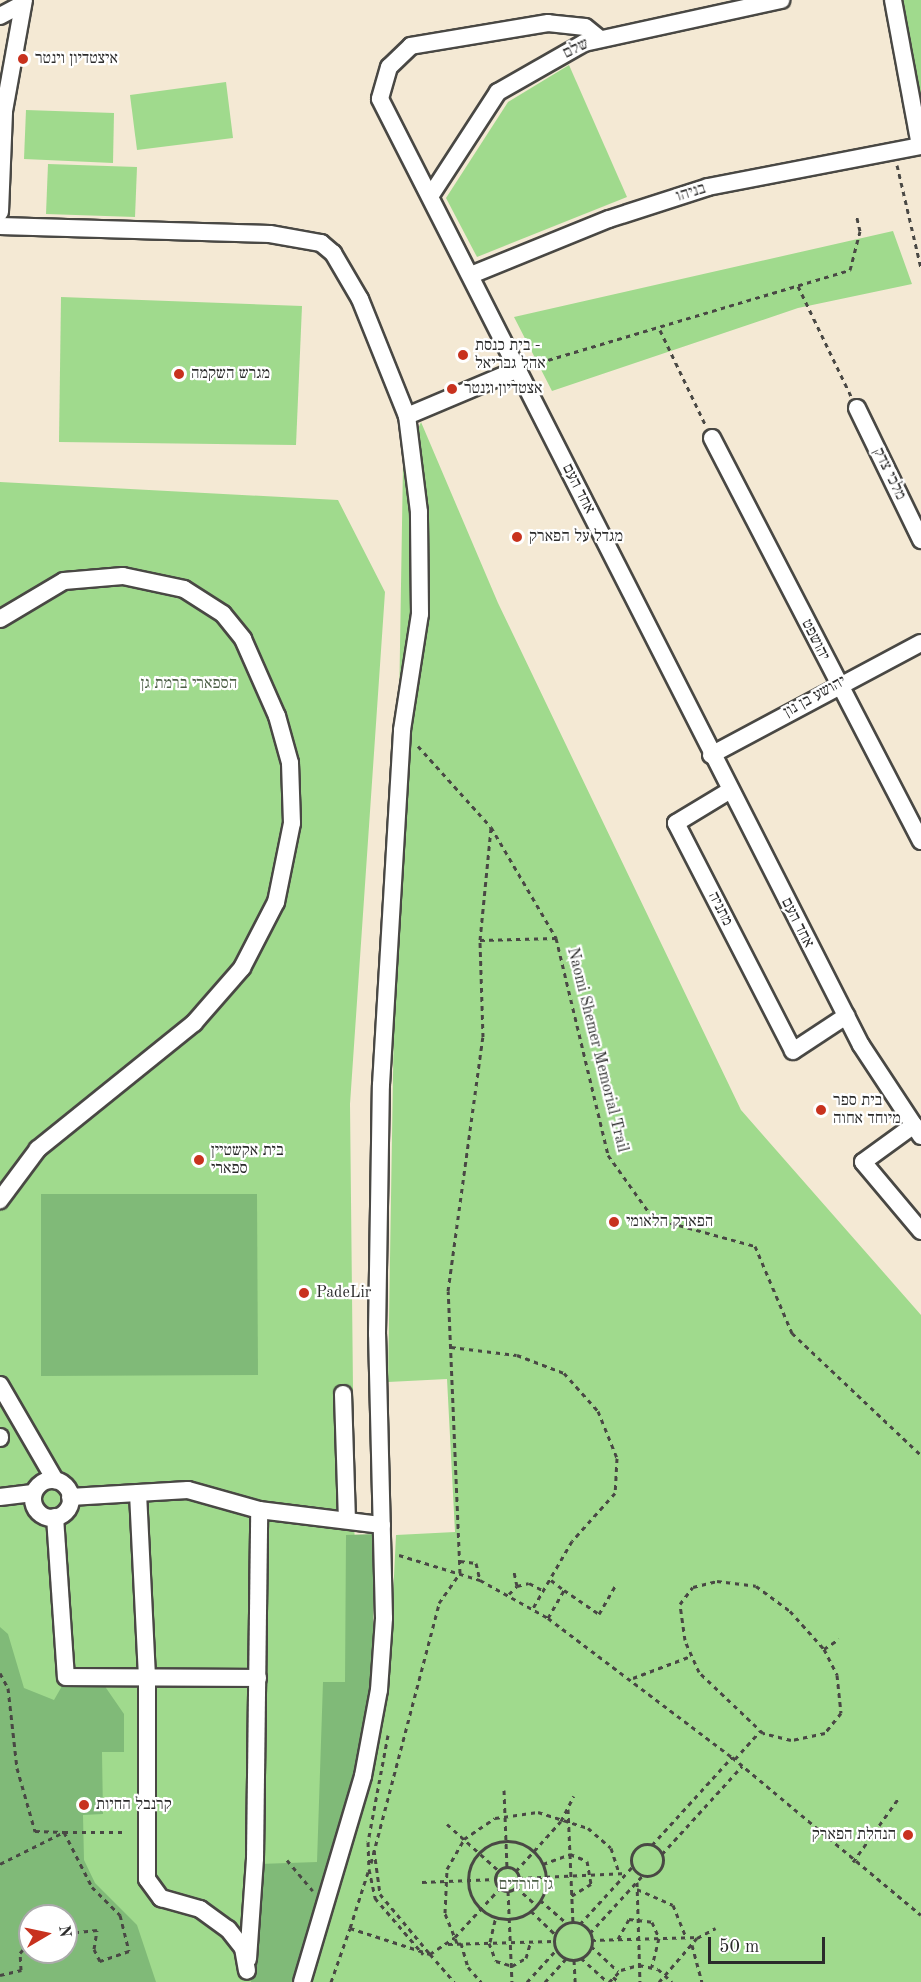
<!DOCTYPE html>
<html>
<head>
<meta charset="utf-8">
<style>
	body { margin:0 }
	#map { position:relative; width:921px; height:1982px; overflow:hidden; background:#f4e9d4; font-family:"Old Standard TT","Frank Ruhl Libre",serif }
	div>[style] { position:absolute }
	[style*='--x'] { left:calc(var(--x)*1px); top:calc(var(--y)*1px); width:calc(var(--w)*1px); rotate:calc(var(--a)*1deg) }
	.green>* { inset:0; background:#a0da8d }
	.forest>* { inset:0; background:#80ba78 }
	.path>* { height:3px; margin-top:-1.5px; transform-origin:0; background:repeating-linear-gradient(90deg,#494844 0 4.5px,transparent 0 9px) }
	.path>.ring { margin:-1.5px; padding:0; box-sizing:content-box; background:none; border:3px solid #494844; border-radius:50% }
	.roads { filter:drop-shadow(2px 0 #494844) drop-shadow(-2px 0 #494844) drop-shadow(0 2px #494844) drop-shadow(0 -2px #494844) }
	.minor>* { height:16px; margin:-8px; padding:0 8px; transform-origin:8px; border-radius:8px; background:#fff }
	.minor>.ring { margin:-8px; padding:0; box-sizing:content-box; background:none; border:16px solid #fff; border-radius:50% }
	.dots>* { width:16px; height:16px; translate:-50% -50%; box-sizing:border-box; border:3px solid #fff; border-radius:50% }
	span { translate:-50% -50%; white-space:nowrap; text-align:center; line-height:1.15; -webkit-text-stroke:4.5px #fff; paint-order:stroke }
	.street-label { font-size:16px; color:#2b2b2b }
	.poi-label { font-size:16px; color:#2b2b2b }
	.left { translate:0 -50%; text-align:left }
	.right { translate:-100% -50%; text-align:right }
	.park-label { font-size:16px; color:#4e6048 }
	.north { position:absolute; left:18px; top:1904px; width:60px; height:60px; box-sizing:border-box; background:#fff; border:2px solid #aaa; border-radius:50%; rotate:81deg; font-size:16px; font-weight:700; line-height:24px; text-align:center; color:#2b2b2b }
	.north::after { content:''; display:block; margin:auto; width:21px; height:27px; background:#c8321e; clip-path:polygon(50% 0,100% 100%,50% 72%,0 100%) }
	.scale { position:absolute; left:708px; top:1937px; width:117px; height:27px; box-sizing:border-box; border:3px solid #2b2b2b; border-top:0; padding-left:8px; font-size:18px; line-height:21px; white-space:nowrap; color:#2b2b2b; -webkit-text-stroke:4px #fff; paint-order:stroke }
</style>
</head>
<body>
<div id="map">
	<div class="green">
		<i style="clip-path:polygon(893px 0,921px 0,921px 146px)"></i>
		<i style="clip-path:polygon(569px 65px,627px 197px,477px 257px,446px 198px,508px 102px)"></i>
		<i style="clip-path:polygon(226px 82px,233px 138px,137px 150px,130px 95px)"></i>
		<i style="clip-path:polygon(26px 110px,114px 113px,113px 163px,24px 159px)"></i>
		<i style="clip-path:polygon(48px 164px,137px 167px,135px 217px,46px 214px)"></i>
		<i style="clip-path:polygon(893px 231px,912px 284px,798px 308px,552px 391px,514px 317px)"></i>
		<i style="clip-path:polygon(61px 297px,302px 306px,296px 445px,59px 442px)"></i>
		<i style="clip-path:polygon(evenodd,421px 422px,498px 603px,741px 1110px,921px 1315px,921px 1982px,0 1982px,0 482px,338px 500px,385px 592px,350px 1104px,356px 1674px,392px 1617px,396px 1535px,455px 1532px,447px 1379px,388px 1382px,403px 463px,421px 422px,30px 1916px,66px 1916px,66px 1952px,30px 1952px,30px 1916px)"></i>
	</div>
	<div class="forest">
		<i style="clip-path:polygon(41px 1194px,257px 1194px,258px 1375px,41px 1376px)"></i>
		<i style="clip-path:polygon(375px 1534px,372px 1689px,358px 1774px,293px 1982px,251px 1982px,259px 1864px,317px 1862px,323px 1682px,345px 1682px,346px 1535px)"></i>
		<i style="clip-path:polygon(evenodd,0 1627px,8px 1634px,24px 1688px,54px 1700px,62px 1686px,104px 1685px,124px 1714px,124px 1752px,102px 1752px,103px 1814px,83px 1815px,84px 1860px,95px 1883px,137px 1925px,156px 1982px,0 1982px,0 1627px,30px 1916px,66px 1916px,66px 1952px,30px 1952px,30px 1916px)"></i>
	</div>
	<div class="path">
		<i style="--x:897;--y:165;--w:106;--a:76.9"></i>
		<i style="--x:798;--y:286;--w:122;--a:64.3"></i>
		<i style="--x:660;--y:330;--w:106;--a:64.4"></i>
		<i style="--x:531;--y:365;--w:333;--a:-16.6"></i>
		<i style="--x:850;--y:270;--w:40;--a:-75.6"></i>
		<i style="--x:860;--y:231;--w:17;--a:-103"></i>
		<i style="--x:418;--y:746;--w:109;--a:48"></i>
		<i style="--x:491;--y:827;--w:129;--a:59.6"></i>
		<i style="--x:556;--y:938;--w:223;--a:76.5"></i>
		<i style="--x:608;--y:1155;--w:77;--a:54.5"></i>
		<i style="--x:653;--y:1218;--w:106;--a:15.4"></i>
		<i style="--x:755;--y:1246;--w:95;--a:67"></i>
		<i style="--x:792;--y:1333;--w:178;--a:43.4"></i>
		<i style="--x:480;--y:940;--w:76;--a:-1.5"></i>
		<i style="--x:451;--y:1347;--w:66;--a:6.9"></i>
		<i style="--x:517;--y:1355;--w:50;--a:21"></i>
		<i style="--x:564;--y:1373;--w:51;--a:48.2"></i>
		<i style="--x:598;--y:1411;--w:51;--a:68"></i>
		<i style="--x:617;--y:1458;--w:35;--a:93"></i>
		<i style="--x:615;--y:1493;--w:64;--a:131.9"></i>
		<i style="--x:572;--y:1541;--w:78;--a:120.2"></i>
		<i style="--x:399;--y:1555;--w:85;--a:17.2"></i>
		<i style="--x:480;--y:1580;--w:78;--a:29.2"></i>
		<i style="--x:548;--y:1618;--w:231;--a:37.1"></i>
		<i style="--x:732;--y:1757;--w:246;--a:39.9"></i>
		<i style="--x:460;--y:1561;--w:16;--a:7"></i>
		<i style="--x:476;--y:1563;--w:17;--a:77"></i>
		<i style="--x:551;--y:1580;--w:16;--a:38"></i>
		<i style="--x:717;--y:1581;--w:39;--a:7"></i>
		<i style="--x:756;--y:1586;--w:42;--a:36.3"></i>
		<i style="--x:790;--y:1611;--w:51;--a:48.2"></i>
		<i style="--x:824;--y:1649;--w:29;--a:63"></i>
		<i style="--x:837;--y:1675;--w:38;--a:84"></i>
		<i style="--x:841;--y:1713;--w:26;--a:129"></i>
		<i style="--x:825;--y:1733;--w:35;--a:168"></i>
		<i style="--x:791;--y:1740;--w:29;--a:-166"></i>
		<i style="--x:763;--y:1733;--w:88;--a:-136.4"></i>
		<i style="--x:699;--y:1672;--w:35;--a:-114"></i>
		<i style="--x:685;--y:1640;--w:36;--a:-98"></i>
		<i style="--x:680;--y:1604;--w:21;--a:-53"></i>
		<i style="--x:693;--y:1587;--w:25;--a:-14"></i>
		<i style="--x:517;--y:1586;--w:12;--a:-14"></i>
		<i style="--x:529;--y:1583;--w:17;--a:28"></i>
		<i style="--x:509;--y:1594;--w:11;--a:-45"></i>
		<i style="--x:517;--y:1586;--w:14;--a:-102"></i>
		<i style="--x:548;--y:1618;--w:32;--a:-60"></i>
		<i style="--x:564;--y:1590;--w:42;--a:34.4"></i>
		<i style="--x:599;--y:1614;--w:32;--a:-60"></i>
		<i style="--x:824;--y:1649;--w:18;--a:-34"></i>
		<i style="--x:0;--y:1673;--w:17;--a:62"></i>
		<i style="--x:8;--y:1688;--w:81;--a:83.6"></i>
		<i style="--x:17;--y:1768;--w:66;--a:74.1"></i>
		<i style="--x:35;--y:1831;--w:29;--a:2"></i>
		<i style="--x:64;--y:1832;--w:62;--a:63"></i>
		<i style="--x:92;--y:1887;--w:40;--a:45"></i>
		<i style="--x:120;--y:1915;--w:37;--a:76"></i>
		<i style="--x:129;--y:1951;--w:31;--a:161"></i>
		<i style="--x:100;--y:1961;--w:13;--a:-117"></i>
		<i style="--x:94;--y:1949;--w:19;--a:-81"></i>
		<i style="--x:97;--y:1930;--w:31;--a:174"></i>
		<i style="--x:633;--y:1678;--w:62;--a:-20.8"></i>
		<i style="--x:388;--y:1735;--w:109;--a:100.6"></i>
		<i style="--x:368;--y:1842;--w:27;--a:88"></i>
		<i style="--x:369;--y:1869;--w:30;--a:78"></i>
		<i style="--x:375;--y:1898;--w:74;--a:49.4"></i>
		<i style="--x:735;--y:1759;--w:38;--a:-48"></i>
		<i style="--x:504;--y:1790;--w:77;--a:87.8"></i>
		<i style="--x:568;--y:1809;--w:114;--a:87.5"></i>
		<i style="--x:447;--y:1824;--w:70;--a:42.1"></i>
		<i class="ring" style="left:468px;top:1841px;width:75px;height:75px"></i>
		<i class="ring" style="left:631px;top:1844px;width:29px;height:29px"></i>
		<i style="--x:652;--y:1845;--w:119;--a:-47.7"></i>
		<i style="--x:374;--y:1850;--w:44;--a:82.2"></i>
		<i style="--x:380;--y:1894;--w:78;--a:50.2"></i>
		<i style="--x:430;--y:1954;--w:30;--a:-34"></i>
		<i style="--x:455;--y:1937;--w:67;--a:-47.4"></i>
		<i style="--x:662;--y:1854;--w:119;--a:-47.7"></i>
		<i style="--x:287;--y:1860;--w:40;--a:50"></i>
		<i style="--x:853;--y:1862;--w:77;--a:-54.5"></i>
		<i style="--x:371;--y:1863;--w:269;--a:-75.3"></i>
		<i style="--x:439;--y:1603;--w:37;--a:-55"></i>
		<i style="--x:460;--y:1573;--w:282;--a:-92.4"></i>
		<i style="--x:448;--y:1291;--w:256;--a:-82.2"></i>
		<i style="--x:483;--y:1037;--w:97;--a:-91.8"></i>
		<i style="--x:480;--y:940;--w:114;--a:-84.4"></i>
		<i style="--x:0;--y:1864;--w:72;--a:-26.6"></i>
		<i style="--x:64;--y:1832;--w:60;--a:0"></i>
		<i style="--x:543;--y:1864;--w:29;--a:-20"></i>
		<i style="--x:570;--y:1854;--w:18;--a:22"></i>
		<i style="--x:587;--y:1861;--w:23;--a:80"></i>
		<i style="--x:591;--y:1884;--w:23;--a:149"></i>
		<i class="ring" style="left:495px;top:1867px;width:21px;height:21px"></i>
		<i style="--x:516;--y:1871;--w:67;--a:-48"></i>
		<i style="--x:561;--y:1821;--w:28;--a:-63"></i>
		<i style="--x:368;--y:1872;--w:59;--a:107.8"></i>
		<i style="--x:350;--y:1928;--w:84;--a:18"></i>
		<i style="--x:430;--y:1954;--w:37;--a:49"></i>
		<i style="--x:519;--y:1878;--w:108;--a:-2.7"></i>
		<i style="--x:422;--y:1882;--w:74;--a:-2.3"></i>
		<i style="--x:637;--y:1882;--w:100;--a:88.3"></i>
		<i style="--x:516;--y:1887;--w:28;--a:42"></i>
		<i style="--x:637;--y:1889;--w:39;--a:24"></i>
		<i style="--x:673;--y:1905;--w:35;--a:68"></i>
		<i style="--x:508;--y:1891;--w:91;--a:87.5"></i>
		<i style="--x:540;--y:1900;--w:35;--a:41"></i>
		<i style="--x:531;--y:1911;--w:33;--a:44"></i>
		<i class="ring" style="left:554px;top:1922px;width:35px;height:35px"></i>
		<i style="--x:580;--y:1924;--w:79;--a:-47.6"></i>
		<i style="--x:590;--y:1933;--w:79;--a:-47.6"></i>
		<i style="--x:618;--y:1939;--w:23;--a:-61"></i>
		<i style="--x:629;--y:1919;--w:23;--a:7"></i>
		<i style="--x:652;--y:1922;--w:17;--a:66"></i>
		<i style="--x:659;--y:1938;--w:30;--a:104"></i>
		<i style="--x:591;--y:1940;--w:109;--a:-1.6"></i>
		<i style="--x:490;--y:1942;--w:26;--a:-77"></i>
		<i style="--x:457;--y:1943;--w:32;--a:-112"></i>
		<i style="--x:445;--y:1913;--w:44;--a:-87.4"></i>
		<i style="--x:447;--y:1869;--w:34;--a:-60"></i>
		<i style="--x:464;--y:1839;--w:37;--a:-34"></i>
		<i style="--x:495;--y:1818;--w:43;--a:-7.9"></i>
		<i style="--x:538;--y:1812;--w:52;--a:17.7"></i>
		<i style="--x:588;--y:1828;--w:30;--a:41"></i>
		<i style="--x:611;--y:1848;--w:26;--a:72"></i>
		<i style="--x:461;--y:1943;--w:25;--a:74"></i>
		<i style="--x:468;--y:1967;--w:20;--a:49"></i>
		<i style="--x:489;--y:1943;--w:19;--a:69"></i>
		<i style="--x:496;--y:1961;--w:17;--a:17"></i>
		<i style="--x:512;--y:1966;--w:16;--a:-30"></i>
		<i style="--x:526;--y:1958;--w:18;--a:-74"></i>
		<i style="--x:448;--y:1944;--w:106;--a:-1.6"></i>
		<i style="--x:692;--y:1945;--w:38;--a:75"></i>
		<i style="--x:591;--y:1946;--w:37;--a:43"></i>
		<i style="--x:581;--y:1958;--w:36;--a:42"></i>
		<i style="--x:574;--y:1960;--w:22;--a:87"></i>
		<i style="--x:0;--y:1975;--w:22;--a:-13"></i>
		<i style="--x:21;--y:1970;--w:17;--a:-93"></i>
		<i style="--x:20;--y:1953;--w:15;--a:-48"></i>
		<i style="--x:613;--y:1977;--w:8;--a:40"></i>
		<i style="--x:331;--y:1982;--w:57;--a:-70.6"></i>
		<i style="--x:527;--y:1982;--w:43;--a:-47.8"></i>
		<i style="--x:545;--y:1982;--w:31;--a:-48"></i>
		<i style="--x:609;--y:1982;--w:17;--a:-45"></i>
		<i style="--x:621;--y:1970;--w:19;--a:-16"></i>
		<i style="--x:639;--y:1965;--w:19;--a:12"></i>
		<i style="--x:658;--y:1969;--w:19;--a:43"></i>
		<i style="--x:659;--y:1982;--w:58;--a:-49.2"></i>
		<i style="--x:697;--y:1938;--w:21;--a:-28"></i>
	</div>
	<div class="roads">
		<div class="minor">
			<i style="--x:893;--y:0;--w:148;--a:79.5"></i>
			<i style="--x:0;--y:16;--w:26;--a:-28"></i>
			<i style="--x:600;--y:39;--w:19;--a:-141"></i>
			<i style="--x:585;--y:27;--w:37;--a:-174"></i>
			<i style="--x:548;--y:23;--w:139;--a:170.5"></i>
			<i style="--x:411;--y:46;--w:30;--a:136"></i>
			<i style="--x:389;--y:67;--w:33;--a:106"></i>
			<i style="--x:380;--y:99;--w:1061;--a:63.05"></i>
			<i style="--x:861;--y:1045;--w:109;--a:56.6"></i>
			<i style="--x:431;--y:195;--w:123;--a:-57"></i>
			<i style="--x:498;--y:92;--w:99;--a:-29.7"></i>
			<i style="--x:584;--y:43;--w:202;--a:-12.3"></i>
			<i style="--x:0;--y:212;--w:101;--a:-87.7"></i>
			<i style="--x:4;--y:111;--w:113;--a:-79.8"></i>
			<i style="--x:0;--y:226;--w:270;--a:1.7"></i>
			<i style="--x:270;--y:234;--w:52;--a:10"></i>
			<i style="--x:321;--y:243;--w:16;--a:40"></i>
			<i style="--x:333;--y:253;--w:53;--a:59.6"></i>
			<i style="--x:360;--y:299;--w:126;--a:68.1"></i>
			<i style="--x:407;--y:416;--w:121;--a:-22.9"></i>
			<i style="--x:471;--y:275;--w:149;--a:-22.1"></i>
			<i style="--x:609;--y:219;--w:104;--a:-17.9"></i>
			<i style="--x:708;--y:187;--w:217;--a:-10.9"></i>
			<i style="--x:857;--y:408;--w:147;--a:64.1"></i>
			<i style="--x:712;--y:438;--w:454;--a:62.6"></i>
			<i style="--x:0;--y:619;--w:74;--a:-30.7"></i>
			<i style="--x:64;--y:581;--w:59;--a:-4.8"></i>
			<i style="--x:123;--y:576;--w:62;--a:12"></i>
			<i style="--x:184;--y:589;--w:46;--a:32.7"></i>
			<i style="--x:223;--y:614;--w:32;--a:51"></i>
			<i style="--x:243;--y:639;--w:84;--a:66.2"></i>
			<i style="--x:277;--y:716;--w:49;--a:74.5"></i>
			<i style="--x:290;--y:763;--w:60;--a:88.1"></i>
			<i style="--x:292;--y:823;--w:81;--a:101.4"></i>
			<i style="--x:276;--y:902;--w:74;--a:117.3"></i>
			<i style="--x:242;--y:968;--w:73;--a:131.1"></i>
			<i style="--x:194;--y:1023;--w:201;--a:141.1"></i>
			<i style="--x:38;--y:1149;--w:64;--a:126.7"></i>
			<i style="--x:711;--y:755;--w:238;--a:-28.1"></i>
			<i style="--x:729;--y:791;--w:62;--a:148.9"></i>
			<i style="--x:676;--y:823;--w:256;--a:62.8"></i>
			<i style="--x:793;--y:1051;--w:64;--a:-33.4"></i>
			<i style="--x:914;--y:1125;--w:63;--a:144"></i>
			<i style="--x:863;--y:1162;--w:90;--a:50"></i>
			<i style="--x:0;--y:1385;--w:110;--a:59.9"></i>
			<i style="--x:343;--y:1394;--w:126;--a:88.2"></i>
			<i style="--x:0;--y:1437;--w:1;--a:90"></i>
			<i class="ring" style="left:33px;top:1480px;width:22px;height:22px"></i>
			<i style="--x:138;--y:1493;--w:185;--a:87.2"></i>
			<i style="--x:147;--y:1678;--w:201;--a:90"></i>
			<i style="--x:147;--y:1879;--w:24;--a:54"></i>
			<i style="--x:161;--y:1898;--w:41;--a:15.8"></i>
			<i style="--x:200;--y:1909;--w:34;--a:36"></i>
			<i style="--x:228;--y:1929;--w:24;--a:52"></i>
			<i style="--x:243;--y:1948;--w:23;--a:80"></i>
			<i style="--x:0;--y:1497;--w:33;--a:-7"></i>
			<i style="--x:70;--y:1497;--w:118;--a:-3.4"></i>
			<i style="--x:188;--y:1490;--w:74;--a:15.7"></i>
			<i style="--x:259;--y:1510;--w:124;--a:7"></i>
			<i style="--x:55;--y:1517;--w:160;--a:86.1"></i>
			<i style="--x:66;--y:1677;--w:192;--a:0.3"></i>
			<i style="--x:248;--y:1959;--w:101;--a:-86"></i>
			<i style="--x:255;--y:1858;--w:348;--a:-89.3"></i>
			<i style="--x:302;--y:1982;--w:215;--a:-73.5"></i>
			<i style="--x:363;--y:1776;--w:87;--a:-79.5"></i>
			<i style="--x:379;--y:1690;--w:72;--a:-86"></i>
			<i style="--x:384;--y:1618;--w:284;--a:-91.4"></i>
			<i style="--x:377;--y:1334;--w:249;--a:-89.1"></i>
			<i style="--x:381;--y:1085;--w:356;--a:-86.6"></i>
			<i style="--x:402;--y:730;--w:117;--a:-81.2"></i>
			<i style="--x:420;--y:614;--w:102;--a:-90.6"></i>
			<i style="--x:419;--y:512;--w:97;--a:-97.1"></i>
		</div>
	</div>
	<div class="dots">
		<i style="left:23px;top:59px;background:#c8321e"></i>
		<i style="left:463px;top:355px;background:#c8321e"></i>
		<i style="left:179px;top:374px;background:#c8321e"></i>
		<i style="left:452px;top:389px;background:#c8321e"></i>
		<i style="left:517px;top:537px;background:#c8321e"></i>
		<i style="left:821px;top:1110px;background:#c8321e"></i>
		<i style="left:199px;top:1160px;background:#c8321e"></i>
		<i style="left:614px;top:1222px;background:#c8321e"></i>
		<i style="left:304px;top:1293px;background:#c8321e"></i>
		<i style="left:84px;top:1805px;background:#c8321e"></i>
		<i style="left:908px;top:1835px;background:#c8321e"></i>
	</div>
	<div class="street-label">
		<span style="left:576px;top:49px;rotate:-26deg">שלם</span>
		<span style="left:691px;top:193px;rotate:-17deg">בניהו</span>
		<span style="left:889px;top:474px;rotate:64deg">מלכי צדק</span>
		<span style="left:578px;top:489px;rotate:63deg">אחד העם</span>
		<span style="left:815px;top:640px;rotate:63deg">יהושפט</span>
		<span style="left:815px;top:697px;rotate:-29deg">יהושע בן נון</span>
		<span style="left:720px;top:909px;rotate:63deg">מתניה</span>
		<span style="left:797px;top:923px;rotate:63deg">אחד העם</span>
		<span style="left:597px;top:1050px;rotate:76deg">Naomi Shemer Memorial Trail</span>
	</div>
	<div class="poi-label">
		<span class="left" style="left:35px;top:59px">איצטדיון וינטר</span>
		<span class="left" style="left:475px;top:355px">בית כנסת -<br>אהל גבריאל</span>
		<span class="left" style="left:191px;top:374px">מגרש השקמה</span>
		<span class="left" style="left:464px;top:389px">אצטדיון וינטר</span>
		<span class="left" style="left:529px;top:537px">מגדל על הפארק</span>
		<span class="left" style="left:833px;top:1110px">בית ספר<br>מיוחד אחוה</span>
		<span class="left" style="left:211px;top:1160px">בית אקשטיין<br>ספארי</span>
		<span class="left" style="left:626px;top:1222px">הפארק הלאומי</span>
		<span class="left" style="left:316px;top:1293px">PadeLir</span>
		<span class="left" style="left:96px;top:1805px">קרנבל החיות</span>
		<span class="right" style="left:896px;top:1835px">הנהלת הפארק</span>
	</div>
	<div class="park-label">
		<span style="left:189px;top:684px">הספארי ברמת גן</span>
		<span style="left:526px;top:1885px">גן הורדים</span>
	</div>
	<div class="north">N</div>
	<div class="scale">50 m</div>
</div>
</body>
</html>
